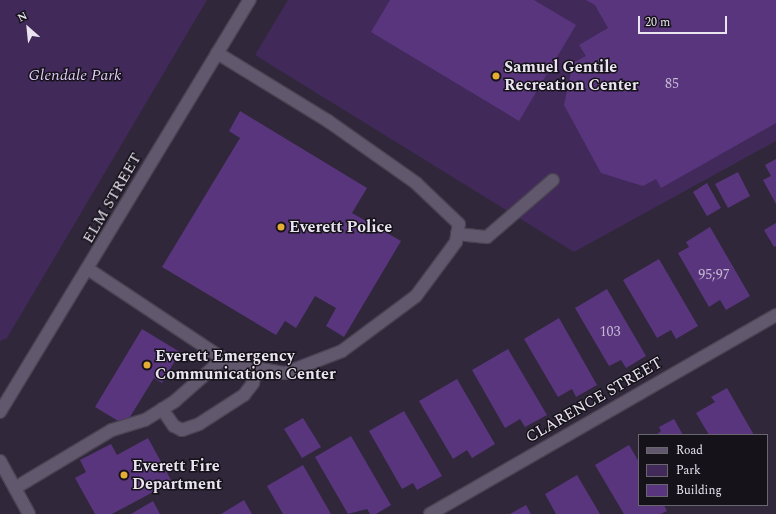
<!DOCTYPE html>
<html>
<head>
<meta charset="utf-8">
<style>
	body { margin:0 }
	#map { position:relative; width:776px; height:514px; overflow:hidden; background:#30273a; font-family:Spectral,serif }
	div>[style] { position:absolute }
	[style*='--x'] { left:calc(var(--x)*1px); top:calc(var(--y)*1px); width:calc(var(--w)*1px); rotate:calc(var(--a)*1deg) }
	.green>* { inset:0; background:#41295a }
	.building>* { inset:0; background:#59357d }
	.roads { filter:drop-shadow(1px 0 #4a4352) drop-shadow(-1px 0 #4a4352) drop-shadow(0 1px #4a4352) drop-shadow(0 -1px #4a4352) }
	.service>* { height:12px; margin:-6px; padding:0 6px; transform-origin:6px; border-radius:6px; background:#61586d }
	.minor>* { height:12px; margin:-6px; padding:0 6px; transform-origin:6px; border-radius:6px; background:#61586d }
	.secondary>* { height:12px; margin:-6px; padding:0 6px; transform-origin:6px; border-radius:6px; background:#61586d }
	.dots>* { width:11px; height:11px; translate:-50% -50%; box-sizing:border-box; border:2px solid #16121a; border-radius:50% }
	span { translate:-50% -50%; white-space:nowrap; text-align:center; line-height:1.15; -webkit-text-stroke:3px #16121a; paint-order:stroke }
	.number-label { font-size:14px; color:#c5b8d3 }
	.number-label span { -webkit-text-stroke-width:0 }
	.poi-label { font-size:16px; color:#e9e4f0; font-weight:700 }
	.left { translate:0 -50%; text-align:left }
	.park-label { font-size:16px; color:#dccaf4; font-style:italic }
	.street-label { font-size:16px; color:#e9e4f0 }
	.legend { position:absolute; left:638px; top:434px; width:130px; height:72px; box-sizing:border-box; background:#16121a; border:1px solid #6a6670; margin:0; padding:5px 7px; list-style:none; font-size:12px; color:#e9e4f0 }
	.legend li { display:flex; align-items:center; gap:8px; height:20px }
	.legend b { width:20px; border:1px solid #6a6670 }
	.north { position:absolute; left:8px; top:8px; width:40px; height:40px; -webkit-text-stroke:3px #16121a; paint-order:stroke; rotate:333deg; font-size:11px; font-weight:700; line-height:16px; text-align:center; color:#e9e4f0 }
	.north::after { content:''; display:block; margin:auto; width:14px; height:18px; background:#e9e4f0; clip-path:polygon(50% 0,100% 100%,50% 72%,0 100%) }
	.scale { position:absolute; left:638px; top:16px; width:89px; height:18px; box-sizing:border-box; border:2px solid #e9e4f0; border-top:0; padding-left:5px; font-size:12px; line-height:14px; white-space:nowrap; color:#e9e4f0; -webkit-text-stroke:3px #16121a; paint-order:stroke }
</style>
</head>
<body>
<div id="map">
	<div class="green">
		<i style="clip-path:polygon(0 0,207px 0,7px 338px,0 341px)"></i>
		<i style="clip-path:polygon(288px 0,776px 0,776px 141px,574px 252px,255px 55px)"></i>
	</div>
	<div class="building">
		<i style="clip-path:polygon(390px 0,534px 0,576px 25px,519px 121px,371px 32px)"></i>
		<i style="clip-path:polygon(586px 0,776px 0,776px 123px,661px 188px,656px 179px,643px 186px,601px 173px,564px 105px,573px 63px,586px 56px,579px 45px,608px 28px,595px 5px)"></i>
		<i style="clip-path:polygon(240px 111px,367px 188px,352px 213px,401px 241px,344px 337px,326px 326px,336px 308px,315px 296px,296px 328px,285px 321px,276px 335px,162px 267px,240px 138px,229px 131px)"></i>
		<i style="clip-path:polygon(776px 159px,776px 204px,763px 180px,771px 176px,765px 165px)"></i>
		<i style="clip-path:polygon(738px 172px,750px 196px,728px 208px,715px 184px)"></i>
		<i style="clip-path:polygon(707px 183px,721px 208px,707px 216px,693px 192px)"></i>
		<i style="clip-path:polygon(776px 223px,776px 246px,774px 247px,764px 230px)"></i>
		<i style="clip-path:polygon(710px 227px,750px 296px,726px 310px,720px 300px,709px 307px,678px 253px,689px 247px,686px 242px)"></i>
		<i style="clip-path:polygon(659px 259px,698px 326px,676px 339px,671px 330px,657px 338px,623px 280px)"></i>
		<i style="clip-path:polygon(607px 289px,646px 356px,626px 368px,621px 360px,609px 366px,575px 308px)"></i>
		<i style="clip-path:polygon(559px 318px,597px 385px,576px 397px,572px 389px,558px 397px,524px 339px)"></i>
		<i style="clip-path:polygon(142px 329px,180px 352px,162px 383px,154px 378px,125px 425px,95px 407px)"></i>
		<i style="clip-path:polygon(508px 349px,547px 415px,525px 427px,520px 419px,505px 428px,472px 370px)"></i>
		<i style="clip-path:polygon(457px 379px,495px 444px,472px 458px,467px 450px,453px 459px,419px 401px)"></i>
		<i style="clip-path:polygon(727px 388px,754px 435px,709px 435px,696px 413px,715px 402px,711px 397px)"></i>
		<i style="clip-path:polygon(404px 411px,442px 476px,417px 490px,413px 483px,402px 489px,369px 431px)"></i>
		<i style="clip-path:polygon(303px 418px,321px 447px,302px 458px,284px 429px)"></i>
		<i style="clip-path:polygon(674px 419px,683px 435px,656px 435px,661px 431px,659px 427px)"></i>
		<i style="clip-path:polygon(351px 436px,391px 505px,376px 514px,370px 514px,367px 509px,348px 514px,315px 457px)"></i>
		<i style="clip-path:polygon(148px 438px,172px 482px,112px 514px,95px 514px,75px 478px,86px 472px,80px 460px,111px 444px,117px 455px)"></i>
		<i style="clip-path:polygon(629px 445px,639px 462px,639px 505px,664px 505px,667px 511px,661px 514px,624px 514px,595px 465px)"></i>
		<i style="clip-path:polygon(303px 465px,331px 514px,283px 514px,267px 486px)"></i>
		<i style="clip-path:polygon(577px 475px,600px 514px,556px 514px,545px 494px)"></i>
		<i style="clip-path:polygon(244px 500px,252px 514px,221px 514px)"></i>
		<i style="clip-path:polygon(153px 501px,160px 514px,131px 514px)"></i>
		<i style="clip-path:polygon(526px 505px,531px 514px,510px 514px)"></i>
	</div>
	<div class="roads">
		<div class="service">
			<i style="--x:457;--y:234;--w:30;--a:6"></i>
			<i style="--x:487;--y:237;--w:87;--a:-40.8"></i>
			<i style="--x:88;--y:269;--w:172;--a:33.6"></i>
			<i style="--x:231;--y:364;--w:55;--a:9.5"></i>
			<i style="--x:285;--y:373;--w:61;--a:-21.1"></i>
			<i style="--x:342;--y:351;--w:92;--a:-36.6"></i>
			<i style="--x:416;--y:296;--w:67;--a:-53.5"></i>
			<i style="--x:456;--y:242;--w:18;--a:-81"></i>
			<i style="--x:459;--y:224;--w:59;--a:-136.4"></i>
			<i style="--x:416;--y:183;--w:108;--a:-144.8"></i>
			<i style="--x:328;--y:121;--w:130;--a:-148.5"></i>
			<i style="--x:162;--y:409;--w:21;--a:55"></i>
			<i style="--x:174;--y:426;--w:9;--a:27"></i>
			<i style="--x:182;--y:430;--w:18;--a:-19"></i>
			<i style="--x:199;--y:424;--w:54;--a:-32.8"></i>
			<i style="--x:244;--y:395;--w:15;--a:-53"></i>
			<i style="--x:253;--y:383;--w:15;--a:-79"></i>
			<i style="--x:15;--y:488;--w:113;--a:-30.9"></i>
			<i style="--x:112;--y:430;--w:34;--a:-17"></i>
			<i style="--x:145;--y:420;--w:36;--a:-32"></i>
			<i style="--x:175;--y:401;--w:64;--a:-41.2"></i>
		</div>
		<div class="minor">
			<i style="--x:430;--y:514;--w:399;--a:-29.9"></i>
		</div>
		<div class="secondary">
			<i style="--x:0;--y:412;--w:482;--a:-58.8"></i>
			<i style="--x:0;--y:461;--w:60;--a:61.3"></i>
		</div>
	</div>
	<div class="dots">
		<i style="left:496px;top:76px;background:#e4ad35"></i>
		<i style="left:281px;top:227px;background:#e4ad35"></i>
		<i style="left:147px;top:365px;background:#e4ad35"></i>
		<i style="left:124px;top:475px;background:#e4ad35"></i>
	</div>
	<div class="number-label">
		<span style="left:672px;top:84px">85</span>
		<span style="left:714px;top:275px">95;97</span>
		<span style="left:610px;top:332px">103</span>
	</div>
	<div class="poi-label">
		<span class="left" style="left:504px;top:76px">Samuel Gentile<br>Recreation Center</span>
		<span class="left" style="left:289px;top:227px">Everett Police</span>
		<span class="left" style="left:155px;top:365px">Everett Emergency<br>Communications Center</span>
		<span class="left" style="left:132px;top:475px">Everett Fire<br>Department</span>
	</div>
	<div class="park-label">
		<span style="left:75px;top:75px">Glendale Park</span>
	</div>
	<div class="street-label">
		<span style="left:112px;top:198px;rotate:-60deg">ELM STREET</span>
		<span style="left:594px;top:400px;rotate:-30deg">CLARENCE STREET</span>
	</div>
	<ul class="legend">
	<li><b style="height:5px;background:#61586d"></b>Road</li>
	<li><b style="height:11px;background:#41295a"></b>Park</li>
	<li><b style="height:11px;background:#59357d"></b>Building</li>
	</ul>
	<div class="north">N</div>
	<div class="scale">20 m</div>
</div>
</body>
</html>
